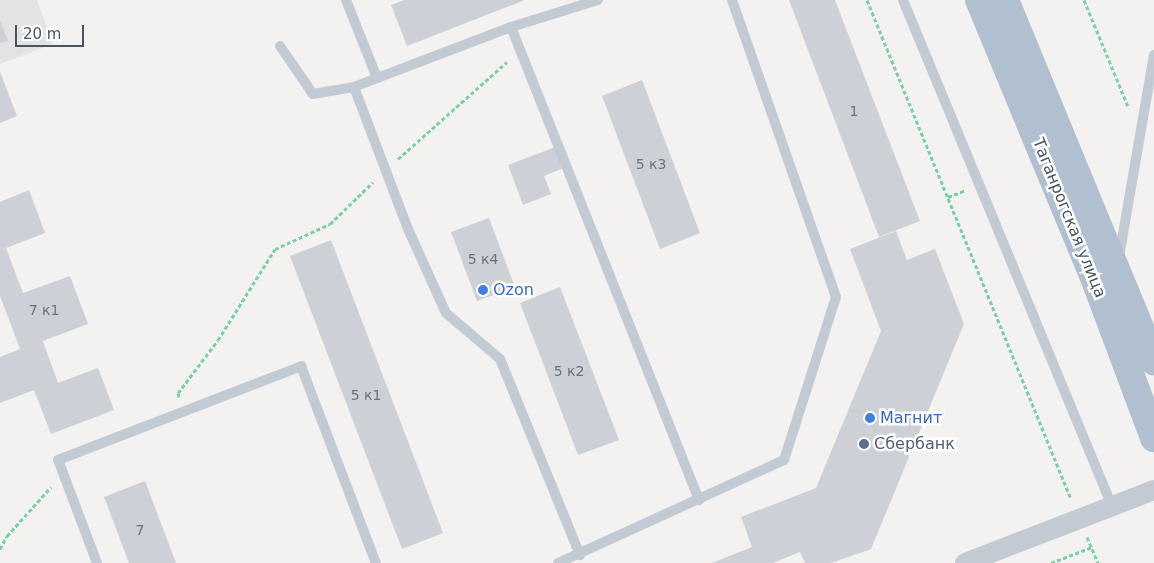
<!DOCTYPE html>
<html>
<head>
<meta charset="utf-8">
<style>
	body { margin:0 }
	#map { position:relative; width:1154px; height:563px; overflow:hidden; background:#f4f1f1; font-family:"DejaVu Sans",sans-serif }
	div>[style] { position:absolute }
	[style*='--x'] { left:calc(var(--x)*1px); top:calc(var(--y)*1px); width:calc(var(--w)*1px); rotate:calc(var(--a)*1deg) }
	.education>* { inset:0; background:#e5e2e3 }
	.building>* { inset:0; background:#cdd0d6 }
	.path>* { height:3px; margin-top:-1.5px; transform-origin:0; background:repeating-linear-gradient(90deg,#77d0a6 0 4px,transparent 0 6.5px) }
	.service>* { height:10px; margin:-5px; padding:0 5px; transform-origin:5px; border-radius:5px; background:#c2cbd3 }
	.minor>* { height:20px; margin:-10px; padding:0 10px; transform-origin:10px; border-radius:10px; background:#c2cbd3 }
	.primary>* { height:28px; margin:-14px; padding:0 14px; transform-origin:14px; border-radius:14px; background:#b1c0d0 }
	.dots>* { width:14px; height:14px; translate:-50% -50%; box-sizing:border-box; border:2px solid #fff; border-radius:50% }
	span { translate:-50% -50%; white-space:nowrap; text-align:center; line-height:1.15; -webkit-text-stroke:5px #fff; paint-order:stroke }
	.number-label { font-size:14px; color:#69737d }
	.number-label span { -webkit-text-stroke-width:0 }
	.street-label { font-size:16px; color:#48545f }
	.shop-label { font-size:16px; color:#366cbe }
	.left { translate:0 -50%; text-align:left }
	.service-label { font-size:16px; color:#4e5e75 }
	.scale { position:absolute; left:15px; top:25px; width:69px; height:22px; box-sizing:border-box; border:2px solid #48545f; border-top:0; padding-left:6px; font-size:15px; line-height:18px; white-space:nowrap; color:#48545f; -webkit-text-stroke:4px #fff; paint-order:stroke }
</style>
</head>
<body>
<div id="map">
	<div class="education">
		<i style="clip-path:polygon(0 0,37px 0,53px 44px,0 64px)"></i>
	</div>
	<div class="building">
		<i style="clip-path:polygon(404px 0,525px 0,407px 46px,391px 5px)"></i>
		<i style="clip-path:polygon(789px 0,835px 0,920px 221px,879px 237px)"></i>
		<i style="clip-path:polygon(0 20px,8px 41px,0 43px)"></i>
		<i style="clip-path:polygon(0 72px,17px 116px,0 123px)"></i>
		<i style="clip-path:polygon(642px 80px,700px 233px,660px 249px,602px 96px)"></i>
		<i style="clip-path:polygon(558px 146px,566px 167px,544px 176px,551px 194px,523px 205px,508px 165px)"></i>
		<i style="clip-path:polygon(29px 190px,45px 233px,6px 248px,23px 293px,70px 276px,88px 324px,43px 341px,58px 383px,98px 368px,114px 410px,51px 434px,34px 390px,0 403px,0 357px,20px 349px,0 296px,0 202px)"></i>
		<i style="clip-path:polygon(489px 218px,515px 287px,477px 301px,451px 232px)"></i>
		<i style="clip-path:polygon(896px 231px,907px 260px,935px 249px,964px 324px,871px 549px,831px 563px,805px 563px,800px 552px,773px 563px,712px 563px,752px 547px,741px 517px,816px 488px,881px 331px,850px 249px)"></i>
		<i style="clip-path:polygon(331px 240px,443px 533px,402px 549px,290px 256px)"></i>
		<i style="clip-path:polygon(560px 287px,619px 440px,578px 455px,520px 303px)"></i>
		<i style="clip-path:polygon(145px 481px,176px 563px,129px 563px,104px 497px)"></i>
	</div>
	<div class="path">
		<i style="--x:867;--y:0;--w:539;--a:67.76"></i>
		<i style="--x:1084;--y:0;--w:115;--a:67.5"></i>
		<i style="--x:398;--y:159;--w:146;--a:-41.7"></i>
		<i style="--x:948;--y:197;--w:19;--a:-21"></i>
		<i style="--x:179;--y:397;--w:4;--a:-104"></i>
		<i style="--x:178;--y:393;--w:66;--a:-53"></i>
		<i style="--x:218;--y:340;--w:107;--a:-57.9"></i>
		<i style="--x:275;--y:249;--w:60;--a:-24.4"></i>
		<i style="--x:330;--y:224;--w:60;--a:-44.3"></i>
		<i style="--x:1087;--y:537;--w:28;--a:67"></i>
		<i style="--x:0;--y:549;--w:15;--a:-62"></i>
		<i style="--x:7;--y:536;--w:66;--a:-48.1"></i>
		<i style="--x:1051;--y:563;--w:44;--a:-21.3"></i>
	</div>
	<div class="service">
		<i style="--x:346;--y:0;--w:84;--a:68.3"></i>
		<i style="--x:598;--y:0;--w:91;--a:162.8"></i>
		<i style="--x:511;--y:27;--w:509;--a:68.32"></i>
		<i style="--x:903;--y:0;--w:547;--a:67.56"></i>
		<i style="--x:511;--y:27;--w:168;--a:159.1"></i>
		<i style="--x:354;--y:87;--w:152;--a:69.2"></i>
		<i style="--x:408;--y:229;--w:92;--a:65.7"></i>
		<i style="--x:446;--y:313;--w:71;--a:40.4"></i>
		<i style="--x:500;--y:359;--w:212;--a:67.8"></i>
		<i style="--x:280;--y:46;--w:58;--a:55.5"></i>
		<i style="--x:313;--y:94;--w:42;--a:-9.7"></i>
		<i style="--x:1119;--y:257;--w:205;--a:-80.2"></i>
		<i style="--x:97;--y:563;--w:110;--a:-110.7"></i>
		<i style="--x:58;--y:460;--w:261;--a:-21.1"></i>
		<i style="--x:301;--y:366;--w:211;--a:69.2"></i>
		<i style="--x:558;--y:563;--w:248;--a:-24.5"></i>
		<i style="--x:784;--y:460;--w:171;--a:-72.3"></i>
		<i style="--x:836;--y:297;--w:315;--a:-109.3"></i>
	</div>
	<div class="minor">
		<i style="--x:965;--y:563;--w:203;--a:-21.1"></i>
	</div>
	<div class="primary">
		<i style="--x:979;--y:0;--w:303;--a:67.5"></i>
		<i style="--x:1095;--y:280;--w:169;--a:69.5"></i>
		<i style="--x:1005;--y:0;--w:391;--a:67.6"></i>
	</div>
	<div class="dots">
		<i style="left:483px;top:290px;background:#3f7fe0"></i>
		<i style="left:870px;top:418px;background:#3f7fe0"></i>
		<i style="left:864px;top:444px;background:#5c6f8a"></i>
	</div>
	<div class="number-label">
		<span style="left:854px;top:111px">1</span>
		<span style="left:651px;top:164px">5 к3</span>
		<span style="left:483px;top:259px">5 к4</span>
		<span style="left:44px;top:310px">7 к1</span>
		<span style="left:569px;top:371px">5 к2</span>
		<span style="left:366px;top:395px">5 к1</span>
		<span style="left:140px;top:530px">7</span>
	</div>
	<div class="street-label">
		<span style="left:1069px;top:218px;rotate:68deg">Таганрогская улица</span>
	</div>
	<div class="shop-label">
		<span class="left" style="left:493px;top:290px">Ozon</span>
		<span class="left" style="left:880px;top:418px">Магнит</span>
	</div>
	<div class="service-label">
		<span class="left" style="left:874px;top:444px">Сбербанк</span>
	</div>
	<div class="scale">20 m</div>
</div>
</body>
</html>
